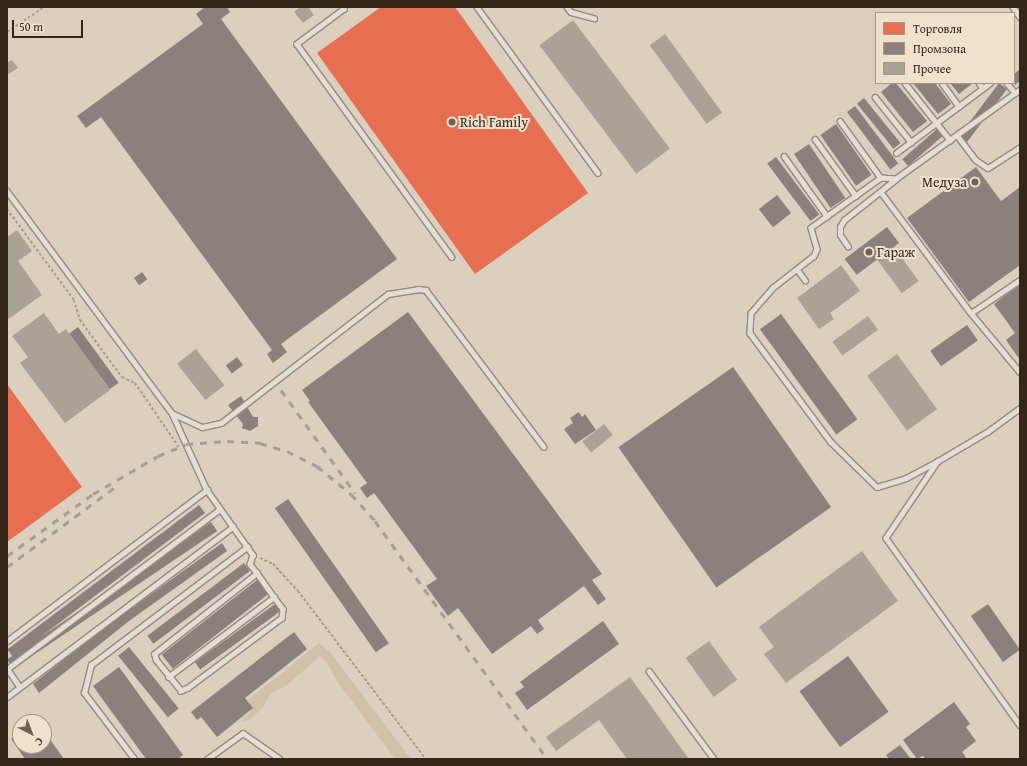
<!DOCTYPE html>
<html>
<head>
<meta charset="utf-8">
<style>
	body { margin:0 }
	#map { position:relative; width:1027px; height:766px; overflow:hidden; background:#dbcfbe; font-family:"Gentium Book Plus",serif }
	div>[style] { position:absolute }
	[style*='--x'] { left:calc(var(--x)*1px); top:calc(var(--y)*1px); width:calc(var(--w)*1px); rotate:calc(var(--a)*1deg) }
	.green>* { inset:0; background:#d1c1a9 }
	.shops>* { inset:0; background:#e76f51 }
	.industry>* { inset:0; background:#8a817c; transform-origin:0 0 }
	.building>* { inset:0; background:#aba296; transform-origin:0 0 }
	.path>* { height:1.5px; margin-top:-0.75px; transform-origin:0; background:repeating-linear-gradient(90deg,#a49e96 0 3px,transparent 0 5px) }
	.roads { filter:drop-shadow(1px 0 #928a7f) drop-shadow(-1px 0 #928a7f) drop-shadow(0 1px #928a7f) drop-shadow(0 -1px #928a7f) }
	.lane>* { height:4.5px; margin:-2.25px; padding:0 2.25px; transform-origin:2.25px; border-radius:2.25px; background:#e3ddd4 }
	.rail>* { height:3px; margin-top:-1.5px; transform-origin:0; background:repeating-linear-gradient(90deg,#a49e96 0 7px,transparent 0 14px) }
	.dots>* { width:11px; height:11px; translate:-50% -50%; box-sizing:border-box; border:2px solid #efe2cd; border-radius:50% }
	span { translate:-50% -50%; white-space:nowrap; text-align:center; line-height:1.15; -webkit-text-stroke:4px #efe2cd; paint-order:stroke }
	.poi-label { font-size:14px; color:#34271a }
	.left { translate:0 -50%; text-align:left }
	.right { translate:-100% -50%; text-align:right }
	.frame { position:absolute; inset:0; border:8px solid #34271a; pointer-events:none }
	.legend { position:absolute; left:875px; top:12px; width:140px; height:72px; box-sizing:border-box; background:#efe2cd; border:1px solid #a49785; margin:0; padding:5px 7px; list-style:none; font-size:12px; color:#34271a }
	.legend li { display:flex; align-items:center; gap:8px; height:20px }
	.legend b { width:20px; border:1px solid #a49785 }
	.north { position:absolute; left:12px; top:714px; width:40px; height:40px; box-sizing:border-box; background:#efe2cd; border:1px solid #a49785; border-radius:50%; rotate:138deg; font-size:11px; font-weight:700; line-height:16px; text-align:center; color:#34271a }
	.north::after { content:''; display:block; margin:auto; width:14px; height:18px; background:#6e6253; clip-path:polygon(50% 0,100% 100%,50% 72%,0 100%) }
	.scale { position:absolute; left:12px; top:20px; width:71px; height:18px; box-sizing:border-box; border:2px solid #34271a; border-top:0; padding-left:5px; font-size:12px; line-height:14px; white-space:nowrap; color:#34271a; -webkit-text-stroke:3px #efe2cd; paint-order:stroke }
</style>
</head>
<body>
<div id="map">
	<div class="green">
		<div style="clip-path:polygon(319px 643px,330px 652px,411px 759px,395px 759px,339px 684px,327px 663px,320px 656px,286px 686px,271px 693px,264px 706px,251px 719px,240px 722px,252px 711px,248px 700px)"></div>
	</div>
	<div class="shops">
		<div style="clip-path:polygon(381px 7px,455px 7px,588px 193px,475px 274px,317px 53px)"></div>
		<div style="clip-path:polygon(7px 384px,82px 487px,7px 542px)"></div>
	</div>
	<div class="industry">
		<div style="clip-path:polygon(205px 7px,227px 7px,230px 12px,221px 19px,397px 259px,281px 344px,287px 352px,273px 363px,267px 354px,272px 350px,101px 117px,86px 128px,77px 116px,203px 24px,196px 14px)"></div>
		<div style="clip-path:polygon(1020px 69px,1020px 81px,1015px 85px,1014px 74px)"></div>
		<div style="clip-path:polygon(892px 83px,896px 83px,927px 121px,913px 132px,881px 92px)"></div>
		<div style="clip-path:polygon(913px 83px,935px 83px,951px 104px,938px 114px)"></div>
		<div style="clip-path:polygon(950px 83px,973px 83px,959px 94px)"></div>
		<div style="left:999px;top:83px;width:10px;height:71px;rotate:37deg"></div>
		<div style="left:864px;top:98px;width:58px;height:9px;rotate:51deg"></div>
		<div style="left:855px;top:106px;width:72px;height:10px;rotate:53deg"></div>
		<div style="left:836px;top:124px;width:62px;height:19px;rotate:55deg"></div>
		<div style="left:937px;top:129px;width:9px;height:46px;rotate:49deg"></div>
		<div style="left:809px;top:144px;width:65px;height:18px;rotate:56deg"></div>
		<div style="left:776px;top:157px;width:72px;height:11px;rotate:53deg"></div>
		<div style="clip-path:polygon(976px 167px,1001px 201px,1020px 187px,1020px 265px,969px 302px,907px 218px)"></div>
		<div style="left:777px;top:195px;width:23px;height:23px;rotate:52deg"></div>
		<div style="left:887px;top:227px;width:20px;height:53px;rotate:53deg"></div>
		<div style="left:142px;top:272px;width:9px;height:10px;rotate:54deg"></div>
		<div style="clip-path:polygon(1018px 286px,1020px 289px,1020px 360px,1006px 340px,1015px 333px,994px 304px)"></div>
		<div style="clip-path:polygon(408px 312px,602px 574px,592px 580px,606px 599px,598px 605px,584px 586px,538px 620px,544px 629px,537px 634px,531px 626px,492px 654px,458px 608px,448px 616px,426px 586px,437px 579px,374px 493px,367px 498px,360px 488px,367px 483px,308px 402px,310px 401px,302px 390px)"></div>
		<div style="left:781px;top:314px;width:130px;height:26px;rotate:54deg"></div>
		<div style="left:967px;top:325px;width:19px;height:45px;rotate:55deg"></div>
		<div style="left:78px;top:327px;width:69px;height:11px;rotate:54deg"></div>
		<div style="left:237px;top:357px;width:10px;height:14px;rotate:53deg"></div>
		<div style="left:733px;top:367px;width:171px;height:140px;rotate:55deg"></div>
		<div style="clip-path:polygon(241px 396px,253px 417px,258px 417px,258px 426px,250px 431px,242px 428px,243px 424px,228px 405px)"></div>
		<div style="clip-path:polygon(579px 412px,582px 417px,585px 414px,596px 430px,575px 444px,564px 429px,573px 423px,570px 418px)"></div>
		<div style="left:288px;top:499px;width:176px;height:16px;rotate:55deg"></div>
		<div style="left:199px;top:505px;width:10px;height:240px;rotate:53deg"></div>
		<div style="left:211px;top:522px;width:11px;height:246px;rotate:56deg"></div>
		<div style="clip-path:polygon(222px 543px,227px 551px,129px 621px,39px 693px,33px 684px,100px 631px)"></div>
		<div style="left:244px;top:563px;width:10px;height:121px;rotate:53deg"></div>
		<div style="left:257px;top:580px;width:18px;height:121px;rotate:52deg"></div>
		<div style="left:275px;top:604px;width:9px;height:99px;rotate:54deg"></div>
		<div style="left:988px;top:604px;width:56px;height:21px;rotate:55deg"></div>
		<div style="clip-path:polygon(603px 621px,619px 644px,527px 710px,515px 693px,524px 687px,520px 682px)"></div>
		<div style="clip-path:polygon(294px 632px,307px 649px,245px 698px,253px 708px,217px 737px,201px 717px,197px 720px,191px 712px)"></div>
		<div style="left:129px;top:647px;width:79px;height:14px;rotate:51deg"></div>
		<div style="left:848px;top:656px;width:69px;height:60px;rotate:54deg"></div>
		<div style="clip-path:polygon(119px 667px,183px 755px,178px 759px,146px 759px,93px 686px)"></div>
		<div style="clip-path:polygon(954px 702px,970px 724px,966px 727px,976px 741px,962px 752px,966px 757px,963px 759px,925px 759px,923px 756px,917px 759px,903px 740px)"></div>
		<div style="clip-path:polygon(44px 731px,64px 759px,25px 759px,11px 739px,20px 733px,20px 746px,44px 746px)"></div>
		<div style="clip-path:polygon(900px 745px,911px 759px,889px 759px,886px 755px)"></div>
	</div>
	<div class="building">
		<div style="clip-path:polygon(300px 7px,308px 7px,314px 15px,303px 23px,294px 12px)"></div>
		<div style="left:573px;top:20px;width:161px;height:42px;rotate:53deg"></div>
		<div style="left:665px;top:34px;width:97px;height:19px;rotate:54deg"></div>
		<div style="clip-path:polygon(12px 60px,18px 68px,7px 75px,7px 63px)"></div>
		<div style="clip-path:polygon(17px 230px,32px 251px,18px 261px,42px 295px,7px 320px,7px 237px)"></div>
		<div style="left:894px;top:247px;width:42px;height:21px;rotate:54deg"></div>
		<div style="clip-path:polygon(841px 265px,860px 291px,830px 313px,834px 319px,819px 329px,797px 298px)"></div>
		<div style="clip-path:polygon(44px 313px,59px 334px,66px 329px,110px 390px,65px 423px,20px 363px,28px 357px,12px 336px)"></div>
		<div style="left:868px;top:316px;width:17px;height:44px;rotate:54deg"></div>
		<div style="left:196px;top:349px;width:46px;height:24px;rotate:52deg"></div>
		<div style="left:897px;top:354px;width:68px;height:37px;rotate:54deg"></div>
		<div style="left:604px;top:424px;width:14px;height:28px;rotate:51deg"></div>
		<div style="clip-path:polygon(862px 551px,898px 601px,786px 683px,764px 654px,774px 647px,759px 627px)"></div>
		<div style="left:709px;top:641px;width:48px;height:29px;rotate:54deg"></div>
		<div style="clip-path:polygon(630px 677px,689px 759px,627px 759px,599px 720px,556px 751px,546px 737px)"></div>
	</div>
	<div class="path">
		<div style="--x:7;--y:32;--w:45;--a:-34"></div>
		<div style="--x:7;--y:209;--w:113;--a:53.6"></div>
		<div style="--x:74;--y:300;--w:21;--a:73"></div>
		<div style="--x:80;--y:320;--w:71;--a:53.6"></div>
		<div style="--x:122;--y:377;--w:14;--a:25"></div>
		<div style="--x:135;--y:383;--w:78;--a:55.5"></div>
		<div style="--x:260;--y:558;--w:14;--a:25"></div>
		<div style="--x:273;--y:564;--w:37;--a:47"></div>
		<div style="--x:298;--y:591;--w:211;--a:52.7"></div>
	</div>
	<div class="roads">
		<div class="lane">
			<div style="--x:343;--y:7;--w:2;--a:63"></div>
			<div style="--x:344;--y:9;--w:59;--a:143.3"></div>
			<div style="--x:297;--y:44;--w:263;--a:54"></div>
			<div style="--x:477;--y:7;--w:205;--a:53.9"></div>
			<div style="--x:567;--y:7;--w:6;--a:51"></div>
			<div style="--x:571;--y:12;--w:24;--a:15"></div>
			<div style="--x:1013;--y:7;--w:12;--a:55"></div>
			<div style="--x:905;--y:83;--w:73;--a:51.7"></div>
			<div style="--x:942;--y:83;--w:29;--a:54"></div>
			<div style="--x:979;--y:83;--w:6;--a:51"></div>
			<div style="--x:1007;--y:83;--w:13;--a:51"></div>
			<div style="--x:1020;--y:90;--w:153;--a:144.3"></div>
			<div style="--x:896;--y:179;--w:15;--a:-176"></div>
			<div style="--x:881;--y:178;--w:86;--a:144.5"></div>
			<div style="--x:811;--y:228;--w:22;--a:74"></div>
			<div style="--x:817;--y:249;--w:8;--a:113"></div>
			<div style="--x:814;--y:256;--w:52;--a:142"></div>
			<div style="--x:773;--y:288;--w:33;--a:131"></div>
			<div style="--x:751;--y:313;--w:20;--a:93"></div>
			<div style="--x:750;--y:333;--w:136;--a:53.4"></div>
			<div style="--x:831;--y:442;--w:64;--a:44.4"></div>
			<div style="--x:877;--y:487;--w:30;--a:-17"></div>
			<div style="--x:906;--y:478;--w:36;--a:-28"></div>
			<div style="--x:938;--y:461;--w:57;--a:-30.6"></div>
			<div style="--x:987;--y:432;--w:41;--a:-36"></div>
			<div style="--x:875;--y:97;--w:58;--a:51.3"></div>
			<div style="--x:840;--y:121;--w:70;--a:54.3"></div>
			<div style="--x:957;--y:135;--w:31;--a:53"></div>
			<div style="--x:976;--y:160;--w:14;--a:34"></div>
			<div style="--x:988;--y:168;--w:38;--a:-33"></div>
			<div style="--x:815;--y:139;--w:70;--a:54.3"></div>
			<div style="--x:896;--y:153;--w:117;--a:-36.7"></div>
			<div style="--x:784;--y:156;--w:74;--a:54.4"></div>
			<div style="--x:7;--y:191;--w:277;--a:53.4"></div>
			<div style="--x:172;--y:413;--w:85;--a:65.6"></div>
			<div style="--x:207;--y:490;--w:80;--a:54.7"></div>
			<div style="--x:253;--y:555;--w:9;--a:108"></div>
			<div style="--x:250;--y:564;--w:11;--a:52"></div>
			<div style="--x:257;--y:573;--w:29;--a:55"></div>
			<div style="--x:274;--y:597;--w:15;--a:53"></div>
			<div style="--x:283;--y:609;--w:9;--a:96"></div>
			<div style="--x:282;--y:618;--w:117;--a:143.3"></div>
			<div style="--x:188;--y:688;--w:8;--a:157"></div>
			<div style="--x:181;--y:691;--w:40;--a:-129"></div>
			<div style="--x:156;--y:660;--w:6;--a:-108"></div>
			<div style="--x:154;--y:654;--w:131;--a:-38.2"></div>
			<div style="--x:881;--y:192;--w:151;--a:53.4"></div>
			<div style="--x:971;--y:313;--w:59;--a:-34"></div>
			<div style="--x:848;--y:247;--w:14;--a:-124"></div>
			<div style="--x:840;--y:235;--w:8;--a:-90"></div>
			<div style="--x:840;--y:227;--w:8;--a:-60"></div>
			<div style="--x:844;--y:220;--w:66;--a:-38.3"></div>
			<div style="--x:797;--y:269;--w:14;--a:54"></div>
			<div style="--x:971;--y:313;--w:77;--a:50.3"></div>
			<div style="--x:174;--y:414;--w:31;--a:25"></div>
			<div style="--x:202;--y:427;--w:19;--a:-12"></div>
			<div style="--x:221;--y:423;--w:211;--a:-37.7"></div>
			<div style="--x:388;--y:294;--w:30;--a:-9"></div>
			<div style="--x:418;--y:289;--w:8;--a:7"></div>
			<div style="--x:426;--y:290;--w:196;--a:53.1"></div>
			<div style="--x:938;--y:461;--w:93;--a:124"></div>
			<div style="--x:886;--y:538;--w:230;--a:54.4"></div>
			<div style="--x:7;--y:641;--w:251;--a:-37.1"></div>
			<div style="--x:7;--y:668;--w:23;--a:56"></div>
			<div style="--x:7;--y:669;--w:265;--a:-36.9"></div>
			<div style="--x:649;--y:671;--w:109;--a:53.5"></div>
			<div style="--x:168;--y:677;--w:133;--a:-37"></div>
			<div style="--x:7;--y:697;--w:283;--a:-37"></div>
			<div style="--x:134;--y:759;--w:83;--a:-127.1"></div>
			<div style="--x:84;--y:693;--w:29;--a:-76"></div>
			<div style="--x:91;--y:665;--w:196;--a:-37.1"></div>
			<div style="--x:207;--y:759;--w:44;--a:-35.8"></div>
			<div style="--x:243;--y:733;--w:45;--a:35.1"></div>
		</div>
	</div>
	<div class="rail">
		<div style="--x:281;--y:390;--w:127;--a:54.3"></div>
		<div style="--x:7;--y:556;--w:106;--a:-35.8"></div>
		<div style="--x:93;--y:494;--w:75;--a:-30.3"></div>
		<div style="--x:158;--y:456;--w:30;--a:-23"></div>
		<div style="--x:186;--y:444;--w:41;--a:-4.2"></div>
		<div style="--x:227;--y:441;--w:33;--a:3"></div>
		<div style="--x:260;--y:443;--w:28;--a:17"></div>
		<div style="--x:287;--y:451;--w:34;--a:27"></div>
		<div style="--x:317;--y:466;--w:44;--a:39.5"></div>
		<div style="--x:351;--y:494;--w:36;--a:48"></div>
		<div style="--x:375;--y:521;--w:294;--a:54.1"></div>
		<div style="--x:7;--y:567;--w:134;--a:-36.5"></div>
	</div>
	<div class="dots">
		<div style="left:452px;top:122px;background:#6e6253"></div>
		<div style="left:975px;top:182px;background:#6e6253"></div>
		<div style="left:869px;top:252px;background:#6e6253"></div>
	</div>
	<div class="poi-label">
		<span class="left" style="left:460px;top:122px">Rich Family</span>
		<span class="right" style="left:967px;top:182px">Медуза</span>
		<span class="left" style="left:877px;top:252px">Гараж</span>
	</div>
	<div class="frame"></div>
	<ul class="legend">
	<li><b style="height:11px;background:#e76f51"></b>Торговля</li>
	<li><b style="height:11px;background:#8a817c"></b>Промзона</li>
	<li><b style="height:11px;background:#aba296"></b>Прочее</li>
	</ul>
	<div class="north">С</div>
	<div class="scale">50 m</div>
</div>
</body>
</html>
